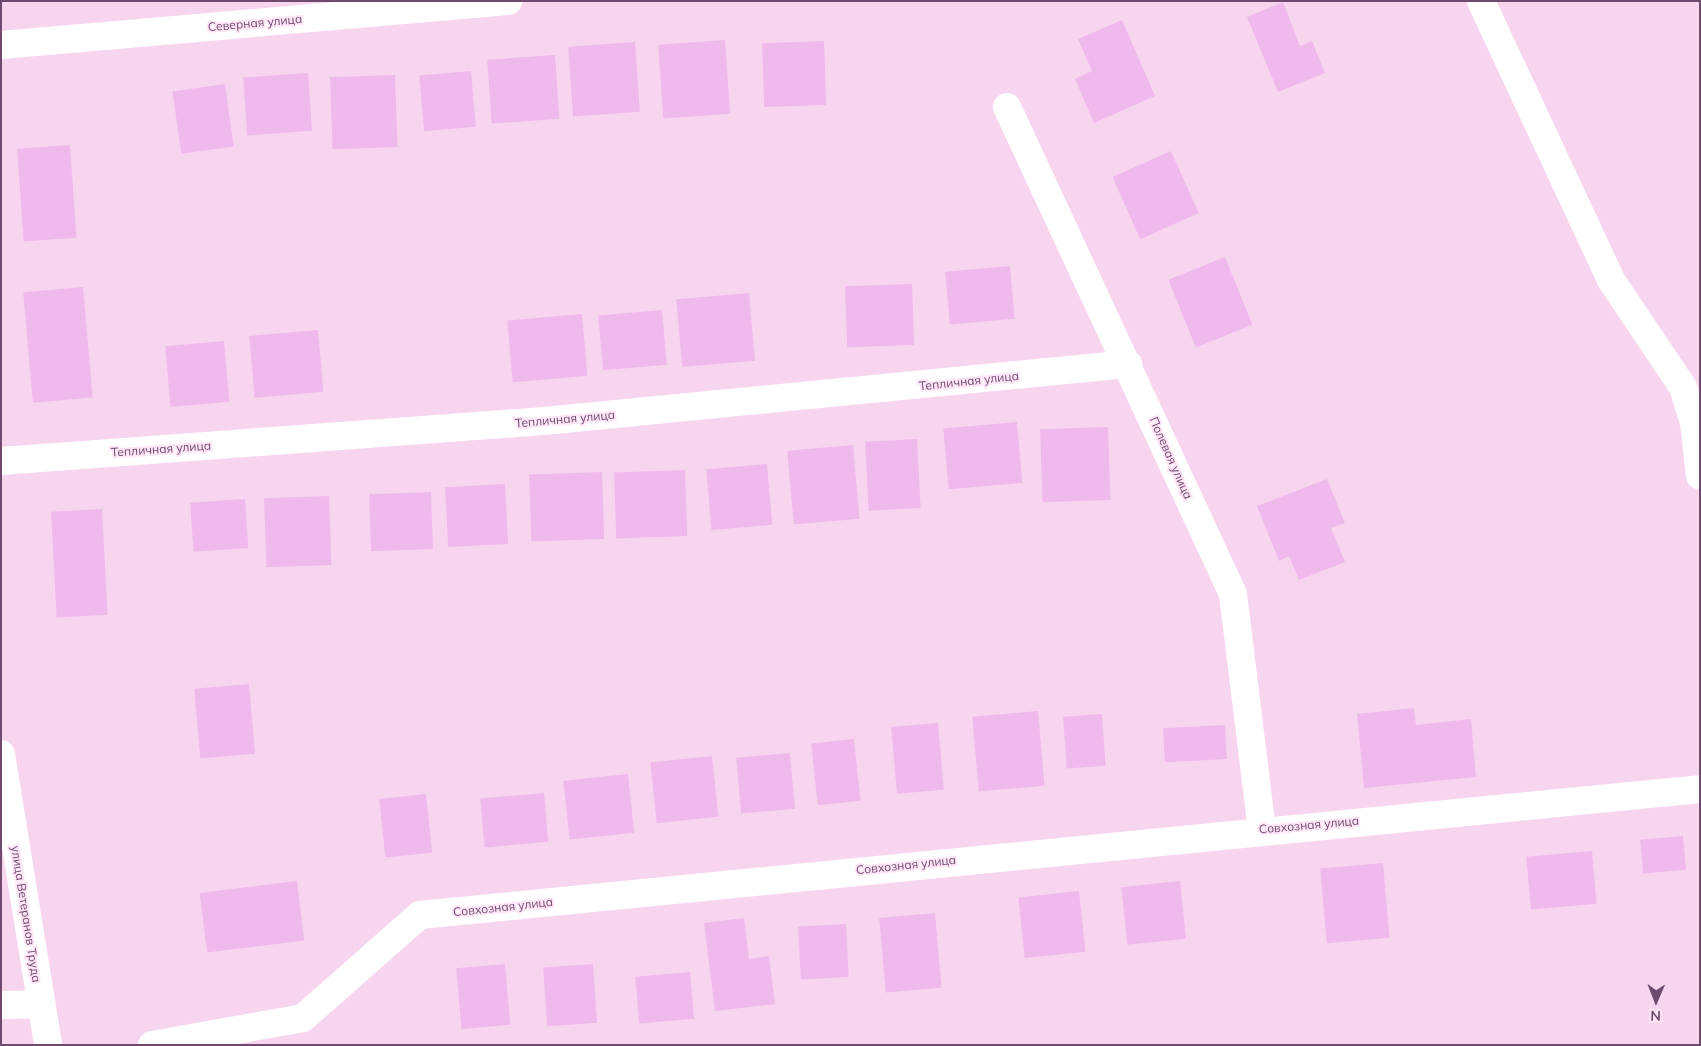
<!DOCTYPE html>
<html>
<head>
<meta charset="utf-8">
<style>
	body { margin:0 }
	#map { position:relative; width:1701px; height:1046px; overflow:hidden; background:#fbe1f3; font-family:Mulish,sans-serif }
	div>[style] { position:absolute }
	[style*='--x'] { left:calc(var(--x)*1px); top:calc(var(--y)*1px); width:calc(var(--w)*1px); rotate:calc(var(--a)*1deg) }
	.residential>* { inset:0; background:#f7d5ef; transform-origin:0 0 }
	.building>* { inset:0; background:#efb9eb; transform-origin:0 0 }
	.minor>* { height:28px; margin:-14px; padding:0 14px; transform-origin:14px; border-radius:14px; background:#fff }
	span { translate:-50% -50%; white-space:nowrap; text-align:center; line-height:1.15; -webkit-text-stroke:4px #fee6f7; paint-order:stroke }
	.street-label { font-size:12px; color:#70496f }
	.frame { position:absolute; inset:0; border:2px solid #70496f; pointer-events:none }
	.north { position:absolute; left:1631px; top:976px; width:50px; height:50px; -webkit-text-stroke:4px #fee6f7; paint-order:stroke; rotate:181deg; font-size:14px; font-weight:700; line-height:20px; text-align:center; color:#70496f }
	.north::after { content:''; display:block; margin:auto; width:18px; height:22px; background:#70496f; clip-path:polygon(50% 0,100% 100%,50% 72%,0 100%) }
</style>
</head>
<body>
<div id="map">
	<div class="residential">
		<div style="left:1px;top:1px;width:1699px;height:1044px"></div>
	</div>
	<div class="building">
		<div style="clip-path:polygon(1283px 2px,1300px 46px,1312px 41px,1325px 73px,1278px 92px,1247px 17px)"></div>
		<div style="clip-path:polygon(1122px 20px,1155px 96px,1094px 123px,1075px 79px,1092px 71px,1078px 39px)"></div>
		<div style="left:725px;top:40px;width:74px;height:67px;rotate:86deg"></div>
		<div style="left:824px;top:41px;width:64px;height:62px;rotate:88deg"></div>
		<div style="left:635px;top:42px;width:70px;height:67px;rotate:86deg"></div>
		<div style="left:555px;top:55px;width:64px;height:68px;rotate:86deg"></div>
		<div style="left:471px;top:71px;width:56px;height:52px;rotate:85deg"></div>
		<div style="left:308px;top:73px;width:58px;height:65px;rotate:86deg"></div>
		<div style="left:395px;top:75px;width:72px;height:65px;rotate:88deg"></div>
		<div style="left:225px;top:84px;width:63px;height:53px;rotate:82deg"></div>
		<div style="left:70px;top:145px;width:93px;height:53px;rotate:86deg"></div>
		<div style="left:1171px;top:151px;width:68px;height:64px;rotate:66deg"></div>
		<div style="left:1225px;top:257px;width:73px;height:61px;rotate:68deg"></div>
		<div style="left:1010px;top:266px;width:53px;height:65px;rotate:85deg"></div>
		<div style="left:912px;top:284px;width:61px;height:67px;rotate:88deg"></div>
		<div style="left:83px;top:287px;width:111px;height:60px;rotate:85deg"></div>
		<div style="left:749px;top:293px;width:68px;height:73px;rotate:85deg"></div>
		<div style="left:662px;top:310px;width:55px;height:64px;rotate:85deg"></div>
		<div style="left:582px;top:314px;width:62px;height:75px;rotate:85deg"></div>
		<div style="left:318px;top:330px;width:62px;height:69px;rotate:85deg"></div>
		<div style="left:224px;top:341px;width:61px;height:59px;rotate:85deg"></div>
		<div style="left:1017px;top:422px;width:61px;height:74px;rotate:85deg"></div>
		<div style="left:1108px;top:427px;width:73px;height:68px;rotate:88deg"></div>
		<div style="left:917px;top:439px;width:69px;height:52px;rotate:87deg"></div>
		<div style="left:853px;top:445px;width:74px;height:66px;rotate:85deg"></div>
		<div style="left:767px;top:464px;width:61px;height:61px;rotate:85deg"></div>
		<div style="left:685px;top:470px;width:66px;height:71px;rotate:88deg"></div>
		<div style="left:602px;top:472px;width:67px;height:73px;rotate:88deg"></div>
		<div style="clip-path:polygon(1327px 479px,1345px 523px,1331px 528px,1345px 562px,1299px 580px,1289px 556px,1279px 561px,1257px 506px)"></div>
		<div style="left:505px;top:484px;width:60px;height:60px;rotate:87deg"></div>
		<div style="left:431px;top:492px;width:57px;height:62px;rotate:88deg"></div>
		<div style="left:329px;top:496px;width:69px;height:65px;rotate:88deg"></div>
		<div style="left:245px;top:499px;width:49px;height:55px;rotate:86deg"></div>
		<div style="left:102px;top:509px;width:106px;height:51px;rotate:87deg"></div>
		<div style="left:249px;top:684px;width:70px;height:55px;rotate:85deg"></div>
		<div style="clip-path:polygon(1414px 708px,1416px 725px,1471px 719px,1476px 777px,1364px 788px,1357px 714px)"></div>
		<div style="left:1038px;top:711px;width:75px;height:66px;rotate:85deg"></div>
		<div style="left:1102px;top:714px;width:52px;height:39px;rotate:86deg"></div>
		<div style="left:938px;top:723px;width:67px;height:47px;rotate:85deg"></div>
		<div style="left:1225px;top:725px;width:34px;height:62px;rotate:87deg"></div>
		<div style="left:854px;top:739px;width:62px;height:43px;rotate:84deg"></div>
		<div style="left:790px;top:753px;width:56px;height:54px;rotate:85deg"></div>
		<div style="left:712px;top:756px;width:61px;height:62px;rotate:84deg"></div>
		<div style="left:628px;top:774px;width:59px;height:65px;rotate:84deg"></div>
		<div style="left:544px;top:793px;width:49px;height:64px;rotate:85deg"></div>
		<div style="left:426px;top:794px;width:59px;height:47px;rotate:84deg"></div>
		<div style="left:1683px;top:836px;width:34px;height:43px;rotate:85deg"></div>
		<div style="left:1592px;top:851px;width:53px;height:66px;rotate:85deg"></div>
		<div style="left:1383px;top:863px;width:75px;height:63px;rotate:85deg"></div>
		<div style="left:297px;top:881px;width:60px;height:98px;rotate:83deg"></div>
		<div style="left:1180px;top:881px;width:58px;height:59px;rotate:84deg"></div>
		<div style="left:1079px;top:891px;width:61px;height:61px;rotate:84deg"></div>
		<div style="left:935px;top:913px;width:75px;height:56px;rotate:85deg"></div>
		<div style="clip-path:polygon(744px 918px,749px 959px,769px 956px,775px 1004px,715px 1011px,704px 923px)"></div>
		<div style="left:846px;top:924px;width:53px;height:48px;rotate:87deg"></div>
		<div style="left:505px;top:964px;width:61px;height:49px;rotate:85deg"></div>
		<div style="left:593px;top:964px;width:59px;height:50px;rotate:86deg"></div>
		<div style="left:690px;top:972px;width:47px;height:55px;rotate:85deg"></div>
	</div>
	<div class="minor">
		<div style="--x:1481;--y:1;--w:308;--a:65"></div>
		<div style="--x:1611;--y:280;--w:129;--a:56.1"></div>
		<div style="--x:1683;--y:387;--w:37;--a:73"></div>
		<div style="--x:1694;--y:422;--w:54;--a:83.7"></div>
		<div style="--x:1;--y:45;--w:509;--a:-4.96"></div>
		<div style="--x:1007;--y:107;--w:537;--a:65.11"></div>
		<div style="--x:1233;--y:594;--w:237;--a:83"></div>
		<div style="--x:1;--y:461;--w:544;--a:-4.21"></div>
		<div style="--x:544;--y:421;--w:587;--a:-5.57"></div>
		<div style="--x:1;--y:754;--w:295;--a:80.8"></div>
		<div style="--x:1;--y:1005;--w:39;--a:-1"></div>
		<div style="--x:152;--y:1045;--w:153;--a:-10.1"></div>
		<div style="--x:303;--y:1018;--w:156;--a:-41.4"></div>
		<div style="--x:420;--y:915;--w:1286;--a:-5.62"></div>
	</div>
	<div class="street-label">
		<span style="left:255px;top:23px;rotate:-5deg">Северная улица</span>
		<span style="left:969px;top:381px;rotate:-6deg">Тепличная улица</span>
		<span style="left:565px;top:419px;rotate:-5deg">Тепличная улица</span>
		<span style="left:161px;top:449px;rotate:-4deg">Тепличная улица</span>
		<span style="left:1171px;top:458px;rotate:66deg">Полевая улица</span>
		<span style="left:1309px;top:825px;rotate:-5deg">Совхозная улица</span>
		<span style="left:906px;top:865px;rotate:-6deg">Совхозная улица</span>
		<span style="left:503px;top:907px;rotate:-6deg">Совхозная улица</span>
		<span style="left:26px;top:914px;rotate:81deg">улица Ветеранов Труда</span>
	</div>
	<div class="frame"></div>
	<div class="north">N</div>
</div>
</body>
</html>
